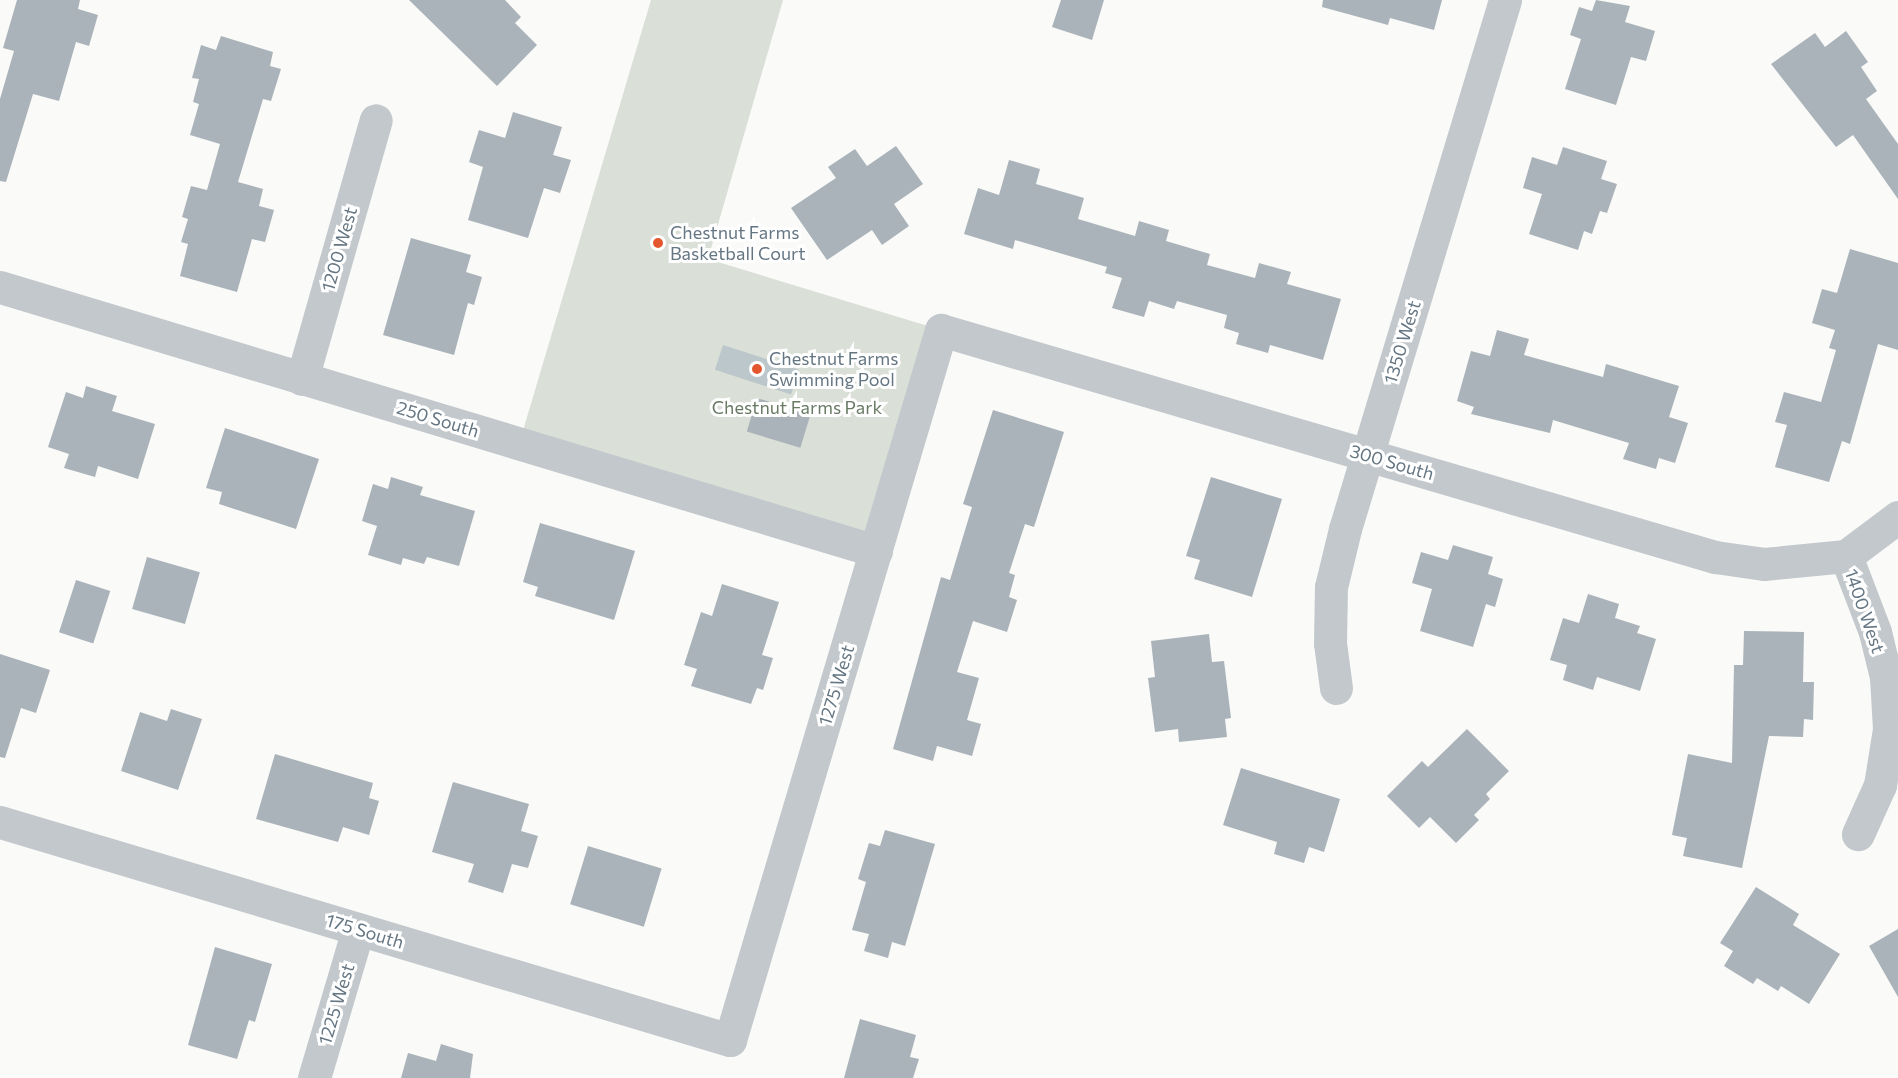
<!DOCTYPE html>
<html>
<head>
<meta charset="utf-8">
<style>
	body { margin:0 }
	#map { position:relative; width:1898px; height:1078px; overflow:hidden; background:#fafaf8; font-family:Commissioner,sans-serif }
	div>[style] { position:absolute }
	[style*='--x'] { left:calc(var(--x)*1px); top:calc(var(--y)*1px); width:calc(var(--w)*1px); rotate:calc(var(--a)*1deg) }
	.green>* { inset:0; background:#dadfd7 }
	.water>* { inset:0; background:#bbc7cb; transform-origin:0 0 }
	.building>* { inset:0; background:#aab3b9; transform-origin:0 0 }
	.minor>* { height:33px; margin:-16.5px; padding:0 16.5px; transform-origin:16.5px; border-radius:16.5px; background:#c3c8cc }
	.dots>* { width:16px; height:16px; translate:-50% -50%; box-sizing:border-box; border:3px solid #fff; border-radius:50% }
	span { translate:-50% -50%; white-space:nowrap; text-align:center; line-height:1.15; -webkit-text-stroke:6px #fff; paint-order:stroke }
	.poi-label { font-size:18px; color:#657683 }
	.left { translate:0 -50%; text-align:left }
	.street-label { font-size:18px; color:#657683 }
	.park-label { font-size:18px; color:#687a64 }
</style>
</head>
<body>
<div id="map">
	<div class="green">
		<div style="clip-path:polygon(651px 0,783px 0,708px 259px,941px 330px,876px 551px,519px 444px)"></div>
	</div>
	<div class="water">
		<div style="left:723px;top:345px;width:80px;height:26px;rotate:18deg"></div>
	</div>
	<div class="building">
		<div style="clip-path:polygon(17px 0,80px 0,78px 9px,98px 15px,89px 46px,76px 42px,59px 101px,33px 94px,6px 182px,0 181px,0 99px,14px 51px,3px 48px)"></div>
		<div style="clip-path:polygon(409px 0,505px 0,521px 17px,515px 23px,537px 45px,497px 86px)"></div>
		<div style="clip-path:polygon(1061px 0,1104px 0,1092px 40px,1052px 27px)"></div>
		<div style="clip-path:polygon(1323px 0,1442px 0,1434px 30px,1390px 18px,1388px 25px,1322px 7px)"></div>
		<div style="clip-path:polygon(1596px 0,1630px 6px,1625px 22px,1655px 31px,1646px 61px,1631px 57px,1616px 105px,1565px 89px,1581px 39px,1570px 35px,1579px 7px,1592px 11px)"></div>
		<div style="clip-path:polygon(1846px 31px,1868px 62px,1861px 67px,1877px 91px,1866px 99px,1898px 144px,1898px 199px,1853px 135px,1836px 147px,1771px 64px,1815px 33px,1825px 47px)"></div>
		<div style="clip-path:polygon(221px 36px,273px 52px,270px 66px,281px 69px,271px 101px,263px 99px,238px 182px,263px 189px,259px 206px,274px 210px,265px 242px,252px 239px,237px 292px,180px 276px,188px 244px,181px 242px,188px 219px,182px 217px,191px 186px,207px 190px,220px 144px,190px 135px,199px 104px,193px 102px,199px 79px,192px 78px,201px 45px,216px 50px)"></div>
		<div style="clip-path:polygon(513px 112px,562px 127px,553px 155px,571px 160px,560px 193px,544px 188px,528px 238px,468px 220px,483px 167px,469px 162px,479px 130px,505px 138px)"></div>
		<div style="clip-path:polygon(896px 146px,923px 184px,894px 204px,909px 226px,882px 245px,872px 230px,827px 260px,791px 208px,836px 178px,828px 167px,855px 149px,867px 166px)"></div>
		<div style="clip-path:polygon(1563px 147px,1607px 161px,1601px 179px,1617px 184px,1607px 213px,1600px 211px,1592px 234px,1584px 231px,1578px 250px,1529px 234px,1542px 194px,1523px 188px,1532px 157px,1557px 165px)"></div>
		<div style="clip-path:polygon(1009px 160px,1040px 169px,1036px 184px,1084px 198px,1078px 219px,1135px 236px,1139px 221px,1169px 230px,1166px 241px,1210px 254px,1207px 265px,1255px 278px,1259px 263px,1291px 272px,1287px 284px,1341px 299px,1323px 360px,1270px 345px,1268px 353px,1236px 344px,1239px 333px,1224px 328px,1227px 315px,1177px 301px,1174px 309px,1149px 301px,1144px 317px,1112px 308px,1122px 278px,1105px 273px,1107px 267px,1015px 240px,1013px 249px,964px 234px,978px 188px,999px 195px)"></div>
		<div style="clip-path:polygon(411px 238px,471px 255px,466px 272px,482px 277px,474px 305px,468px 303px,454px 355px,383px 335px)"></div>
		<div style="clip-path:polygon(1850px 249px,1898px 263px,1898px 350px,1878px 344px,1850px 444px,1842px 441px,1829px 482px,1775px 467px,1787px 425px,1775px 422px,1784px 392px,1821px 402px,1836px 350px,1829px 348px,1835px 330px,1812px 323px,1822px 289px,1837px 293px)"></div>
		<div style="clip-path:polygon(1497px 330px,1529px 339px,1524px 355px,1603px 377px,1606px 364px,1679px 386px,1669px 417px,1688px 423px,1675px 463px,1659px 458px,1656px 469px,1623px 459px,1629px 443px,1553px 420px,1550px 433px,1471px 414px,1474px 407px,1457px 401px,1471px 351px,1490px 356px)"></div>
		<div style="clip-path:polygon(86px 386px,117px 396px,112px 411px,155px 424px,138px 479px,98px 466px,95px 477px,64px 468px,69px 454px,48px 447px,66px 392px,83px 398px)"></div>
		<div style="left:757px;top:398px;width:56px;height:35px;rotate:17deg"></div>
		<div style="clip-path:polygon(993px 410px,1064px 432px,1034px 527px,1025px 524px,1009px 573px,1015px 575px,1009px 597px,1017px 600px,1007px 632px,973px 621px,957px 672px,979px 678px,967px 720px,981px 724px,972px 756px,937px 746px,933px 761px,893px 749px,941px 577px,950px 580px,972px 507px,963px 504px)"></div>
		<div style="clip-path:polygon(225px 428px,319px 459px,296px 529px,219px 504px,222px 492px,206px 488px)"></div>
		<div style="clip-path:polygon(391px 477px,423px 487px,420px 495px,475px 511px,459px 566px,427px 557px,424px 564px,403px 558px,401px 565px,368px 555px,377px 526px,362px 521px,373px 484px,388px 489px)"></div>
		<div style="clip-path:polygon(1211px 477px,1282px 499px,1252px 597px,1194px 579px,1200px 560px,1186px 556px)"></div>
		<div style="clip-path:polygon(540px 523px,635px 551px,614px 620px,535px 596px,538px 587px,523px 582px)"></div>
		<div style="clip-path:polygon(1453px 545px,1493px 557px,1488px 574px,1503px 579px,1495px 607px,1486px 604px,1473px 647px,1420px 631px,1432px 589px,1412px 583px,1421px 552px,1448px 560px)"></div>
		<div style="left:147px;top:557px;width:55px;height:54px;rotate:16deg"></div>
		<div style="left:76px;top:580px;width:36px;height:55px;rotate:18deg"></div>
		<div style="clip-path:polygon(722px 584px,779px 602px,762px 655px,773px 658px,763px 690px,757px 688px,751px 704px,691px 686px,697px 669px,684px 665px,701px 612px,712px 616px)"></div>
		<div style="clip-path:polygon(1588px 594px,1619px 604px,1615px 618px,1640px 626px,1637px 633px,1656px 639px,1640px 691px,1597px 677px,1593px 690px,1563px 680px,1567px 665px,1550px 660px,1563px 618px,1579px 623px)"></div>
		<div style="clip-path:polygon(1744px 631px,1804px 632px,1803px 682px,1814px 682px,1813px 720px,1804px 719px,1803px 737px,1769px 736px,1742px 868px,1683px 856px,1687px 838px,1672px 835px,1688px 754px,1732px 763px,1734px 665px,1743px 665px)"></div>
		<div style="clip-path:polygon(1209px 634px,1212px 662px,1224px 661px,1231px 718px,1225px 719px,1227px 737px,1179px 742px,1178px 729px,1155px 732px,1148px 678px,1155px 677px,1151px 641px)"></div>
		<div style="clip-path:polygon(0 654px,50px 670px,36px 713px,21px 708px,5px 758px,0 757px)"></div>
		<div style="clip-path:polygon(171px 709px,202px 719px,178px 790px,121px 771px,140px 712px,167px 721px)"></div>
		<div style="clip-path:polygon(1467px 729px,1509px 771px,1486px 794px,1490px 799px,1474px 815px,1479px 820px,1456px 843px,1430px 817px,1419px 828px,1387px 796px,1422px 761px,1428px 767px)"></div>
		<div style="clip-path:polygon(275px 754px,373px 783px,369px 798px,379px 801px,369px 835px,343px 827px,338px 842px,256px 819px)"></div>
		<div style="clip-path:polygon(1241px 768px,1340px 799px,1324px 852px,1309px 847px,1304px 863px,1274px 854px,1277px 842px,1223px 825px)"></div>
		<div style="clip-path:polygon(453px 782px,529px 804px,521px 831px,538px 836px,528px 868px,512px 864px,503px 893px,468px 882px,474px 864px,432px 852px)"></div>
		<div style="clip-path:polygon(885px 830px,935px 844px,905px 946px,892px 942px,888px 958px,864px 951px,869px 934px,852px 930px,866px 882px,858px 879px,869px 843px,880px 846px)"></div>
		<div style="left:588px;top:846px;width:77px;height:61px;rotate:17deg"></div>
		<div style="clip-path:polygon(1756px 887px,1799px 914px,1793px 925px,1840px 954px,1809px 1004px,1781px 986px,1778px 991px,1757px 978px,1753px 984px,1724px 966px,1733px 951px,1720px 943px)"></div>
		<div style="clip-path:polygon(1898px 929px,1898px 997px,1869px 946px)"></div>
		<div style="clip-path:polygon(215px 947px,272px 964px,255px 1022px,249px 1020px,237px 1059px,188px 1045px)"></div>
		<div style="clip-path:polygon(860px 1019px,916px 1035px,910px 1057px,919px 1059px,913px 1078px,844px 1078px)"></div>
		<div style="clip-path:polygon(441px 1044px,473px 1054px,470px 1078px,401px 1078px,408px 1053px,436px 1061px)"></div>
	</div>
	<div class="minor">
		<div style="--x:0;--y:287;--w:915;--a:16.77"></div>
		<div style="--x:302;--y:379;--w:269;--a:-74.1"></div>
		<div style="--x:1846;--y:556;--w:81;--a:69.1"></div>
		<div style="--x:1875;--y:632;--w:46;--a:76.3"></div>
		<div style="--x:1886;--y:677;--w:52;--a:86.7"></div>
		<div style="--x:1889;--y:729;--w:57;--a:99.1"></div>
		<div style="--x:1880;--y:785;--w:54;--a:114.2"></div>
		<div style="--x:1336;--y:688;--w:45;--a:-97.6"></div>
		<div style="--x:1330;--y:643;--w:56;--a:-89"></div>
		<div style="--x:1331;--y:587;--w:60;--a:-76.4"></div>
		<div style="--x:1345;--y:529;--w:553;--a:-73.17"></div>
		<div style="--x:0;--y:822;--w:762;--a:16.63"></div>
		<div style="--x:730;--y:1040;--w:741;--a:-73.45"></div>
		<div style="--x:941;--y:330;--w:807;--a:16.35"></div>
		<div style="--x:1715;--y:557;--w:49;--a:8.1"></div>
		<div style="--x:1764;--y:564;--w:82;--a:-5.6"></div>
		<div style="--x:1846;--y:556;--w:65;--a:-36.9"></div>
		<div style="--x:314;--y:1078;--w:155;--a:-73.5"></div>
	</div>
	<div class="dots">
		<div style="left:658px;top:243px;background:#e4572e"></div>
		<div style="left:757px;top:369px;background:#e4572e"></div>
	</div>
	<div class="poi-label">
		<span class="left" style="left:670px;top:243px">Chestnut Farms<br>Basketball Court</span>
		<span class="left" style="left:769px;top:369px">Chestnut Farms<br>Swimming Pool</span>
	</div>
	<div class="street-label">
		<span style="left:339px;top:249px;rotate:-74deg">1200 West</span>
		<span style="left:1402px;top:342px;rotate:-73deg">1350 West</span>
		<span style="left:438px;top:419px;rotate:17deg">250 South</span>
		<span style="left:1392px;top:462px;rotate:16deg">300 South</span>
		<span style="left:1865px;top:611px;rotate:71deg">1400 West</span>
		<span style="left:836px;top:685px;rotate:-73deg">1275 West</span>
		<span style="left:365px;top:931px;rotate:17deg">175 South</span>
		<span style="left:336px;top:1004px;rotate:-73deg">1225 West</span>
	</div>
	<div class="park-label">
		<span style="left:797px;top:407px">Chestnut Farms Park</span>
	</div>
</div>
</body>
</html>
